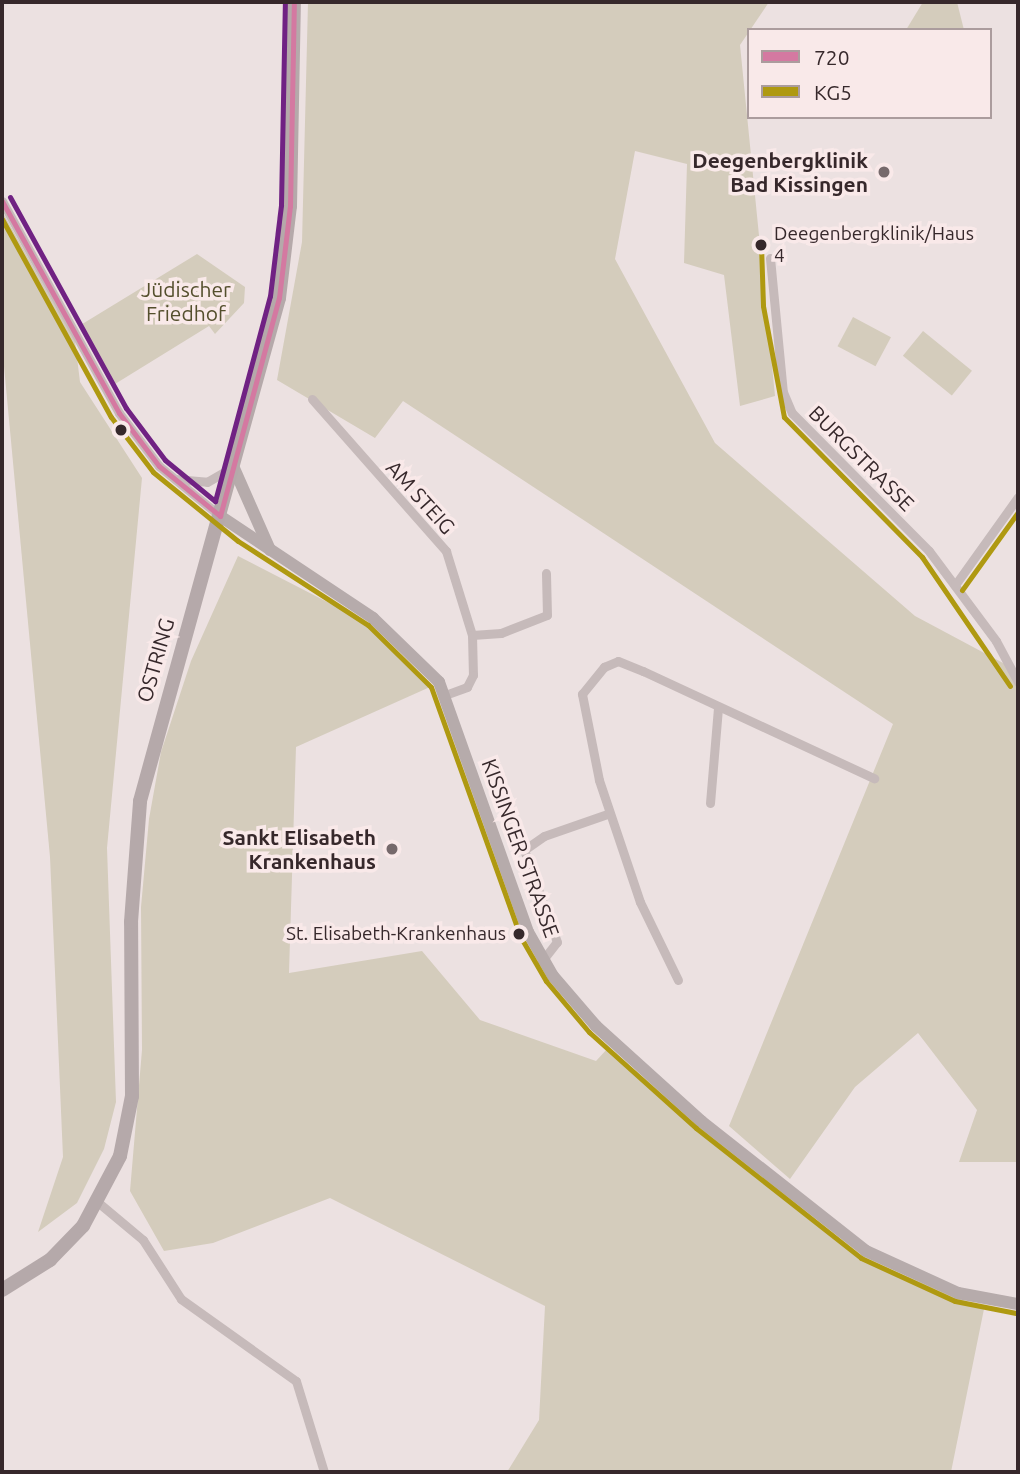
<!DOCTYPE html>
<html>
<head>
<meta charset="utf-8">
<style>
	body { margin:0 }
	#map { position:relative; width:1020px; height:1474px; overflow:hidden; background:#ece1e1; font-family:Ubuntu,sans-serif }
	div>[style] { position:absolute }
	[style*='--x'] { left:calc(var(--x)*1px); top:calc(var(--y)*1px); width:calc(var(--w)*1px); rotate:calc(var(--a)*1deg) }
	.green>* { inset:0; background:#d4ccbc; transform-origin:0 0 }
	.street>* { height:9px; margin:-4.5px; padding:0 4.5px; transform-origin:4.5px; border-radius:4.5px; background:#c6baba }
	.secondary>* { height:12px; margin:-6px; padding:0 6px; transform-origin:6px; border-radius:6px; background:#b6abab }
	.primary>* { height:14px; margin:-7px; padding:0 7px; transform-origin:7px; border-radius:7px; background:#b5a9aa }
	.bus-1>* { height:5px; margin:-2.5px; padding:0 2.5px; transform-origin:2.5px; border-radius:2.5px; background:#d479a1 }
	.bus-2>* { height:5px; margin:-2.5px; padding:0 2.5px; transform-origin:2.5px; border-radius:2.5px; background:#af9911 }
	.bus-3>* { height:5px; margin:-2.5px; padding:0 2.5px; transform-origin:2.5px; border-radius:2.5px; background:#702283 }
	.dots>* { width:19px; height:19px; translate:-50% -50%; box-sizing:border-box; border:4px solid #f9e9e9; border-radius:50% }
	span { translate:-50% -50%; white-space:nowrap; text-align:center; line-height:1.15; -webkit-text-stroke:7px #f9e9e9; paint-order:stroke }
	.bus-label { font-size:19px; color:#36282b }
	.left { translate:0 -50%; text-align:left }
	.right { translate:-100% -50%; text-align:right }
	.poi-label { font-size:21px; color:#36282b; font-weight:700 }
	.park-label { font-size:21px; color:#544f2d }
	.street-label { font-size:21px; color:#36282b }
	.frame { position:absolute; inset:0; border:4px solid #36282b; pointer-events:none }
	.legend { position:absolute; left:747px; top:28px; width:245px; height:91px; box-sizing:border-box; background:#f9e9e9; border:2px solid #ab9c9d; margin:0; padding:9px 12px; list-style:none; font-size:21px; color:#36282b }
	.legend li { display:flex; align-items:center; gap:14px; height:35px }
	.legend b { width:35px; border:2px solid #ab9c9d }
</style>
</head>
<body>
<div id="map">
	<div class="green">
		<div style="clip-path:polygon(308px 2px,769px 2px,740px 45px,775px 396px,740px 406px,724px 275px,684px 263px,687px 164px,635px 151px,615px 259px,715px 443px,915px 616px,1018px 671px,1018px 1162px,959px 1162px,977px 1110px,918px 1033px,855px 1087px,790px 1179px,729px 1126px,893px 724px,403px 401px,375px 438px,277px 380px,302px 242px)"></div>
		<div style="clip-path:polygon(923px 2px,957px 2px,964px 30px,906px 30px)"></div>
		<div style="clip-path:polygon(2px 211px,75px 341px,80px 382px,142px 478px,107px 848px,116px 1102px,104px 1149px,77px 1203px,38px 1232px,63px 1157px,50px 857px,2px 345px)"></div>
		<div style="clip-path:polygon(197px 254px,245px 287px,244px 303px,215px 334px,209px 326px,115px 384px,79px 326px)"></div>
		<div style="left:853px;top:317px;width:43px;height:33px;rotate:28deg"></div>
		<div style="left:923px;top:331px;width:63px;height:32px;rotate:39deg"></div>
		<div style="clip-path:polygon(238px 556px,370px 624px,430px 687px,296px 747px,289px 973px,422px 951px,480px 1020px,596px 1061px,608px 1048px,861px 1257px,984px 1309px,951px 1472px,507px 1472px,539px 1420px,545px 1306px,330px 1198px,213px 1243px,164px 1251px,130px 1191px,142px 1050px,141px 907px,149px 819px,161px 752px,191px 661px)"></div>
	</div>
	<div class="street">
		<div style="--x:2;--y:201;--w:242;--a:61.1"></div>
		<div style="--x:119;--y:413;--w:66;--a:53"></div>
		<div style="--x:159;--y:466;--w:79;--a:39.3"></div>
		<div style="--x:770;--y:258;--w:135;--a:84.5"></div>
		<div style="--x:783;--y:392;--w:23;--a:67"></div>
		<div style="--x:792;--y:413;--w:194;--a:45.2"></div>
		<div style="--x:929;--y:551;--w:112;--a:53.3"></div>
		<div style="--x:996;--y:641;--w:47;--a:61.8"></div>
		<div style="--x:312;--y:399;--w:203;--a:48.6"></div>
		<div style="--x:446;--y:551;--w:88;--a:72.8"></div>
		<div style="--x:472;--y:635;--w:40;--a:88.6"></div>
		<div style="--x:473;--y:675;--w:13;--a:117"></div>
		<div style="--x:467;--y:687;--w:23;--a:160"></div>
		<div style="--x:175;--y:479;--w:32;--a:5"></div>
		<div style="--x:207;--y:482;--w:30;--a:-30"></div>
		<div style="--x:955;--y:585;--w:108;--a:-54.4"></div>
		<div style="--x:472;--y:635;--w:29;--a:-4"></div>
		<div style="--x:501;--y:633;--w:49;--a:-21.4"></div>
		<div style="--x:547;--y:615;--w:42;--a:-91.4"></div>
		<div style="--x:710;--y:803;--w:95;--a:-85.2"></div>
		<div style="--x:542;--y:961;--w:24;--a:-52"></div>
		<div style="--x:557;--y:942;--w:98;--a:-109.7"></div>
		<div style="--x:524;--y:850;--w:24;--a:-35"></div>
		<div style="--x:544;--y:836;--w:67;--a:-19.2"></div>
		<div style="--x:678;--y:980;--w:87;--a:-116"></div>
		<div style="--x:640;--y:902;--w:129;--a:-108.6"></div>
		<div style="--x:599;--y:780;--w:88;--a:-101.2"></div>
		<div style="--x:582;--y:694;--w:35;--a:-51"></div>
		<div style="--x:604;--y:667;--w:15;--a:-23"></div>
		<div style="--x:618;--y:661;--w:27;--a:22"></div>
		<div style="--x:643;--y:671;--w:255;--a:24.9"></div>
		<div style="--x:100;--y:1204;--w:56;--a:39.9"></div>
		<div style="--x:143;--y:1240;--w:70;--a:57.2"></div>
		<div style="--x:181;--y:1299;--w:141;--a:35.5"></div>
		<div style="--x:296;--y:1381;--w:95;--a:72.9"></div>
	</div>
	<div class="secondary">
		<div style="--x:233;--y:466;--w:92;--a:66.2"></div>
		<div style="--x:220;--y:516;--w:184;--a:33.7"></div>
		<div style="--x:373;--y:618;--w:92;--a:44.1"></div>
		<div style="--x:439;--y:682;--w:265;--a:70.4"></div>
		<div style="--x:528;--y:932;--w:51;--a:60.4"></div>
		<div style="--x:553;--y:976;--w:66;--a:49.3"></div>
		<div style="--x:596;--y:1026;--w:142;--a:42.1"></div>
		<div style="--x:701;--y:1121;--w:210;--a:38.2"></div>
		<div style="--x:866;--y:1251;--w:101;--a:24.5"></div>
		<div style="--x:958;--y:1293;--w:61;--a:10.4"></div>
	</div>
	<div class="primary">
		<div style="--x:2;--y:1290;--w:57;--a:-32"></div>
		<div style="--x:50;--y:1260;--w:47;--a:-45.9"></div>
		<div style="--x:83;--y:1226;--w:79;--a:-62.1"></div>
		<div style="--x:120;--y:1156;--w:61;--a:-78.7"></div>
		<div style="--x:132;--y:1096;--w:174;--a:-90.3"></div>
		<div style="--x:131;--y:922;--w:121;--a:-85.7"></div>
		<div style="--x:140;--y:801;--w:522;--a:-74.55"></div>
		<div style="--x:279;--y:298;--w:93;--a:-83.2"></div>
		<div style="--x:290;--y:206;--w:204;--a:-88.9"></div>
	</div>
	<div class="bus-1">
		<div style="--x:2;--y:201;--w:242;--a:61.1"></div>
		<div style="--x:119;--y:413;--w:66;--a:53"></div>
		<div style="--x:159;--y:466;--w:79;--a:39.3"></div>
		<div style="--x:220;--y:516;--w:226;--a:-74.9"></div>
		<div style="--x:279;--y:298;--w:93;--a:-83.2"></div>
		<div style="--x:290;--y:206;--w:204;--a:-88.9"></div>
	</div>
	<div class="bus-2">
		<div style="--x:2;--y:219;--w:226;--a:61.2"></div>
		<div style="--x:111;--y:417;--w:69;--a:52.6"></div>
		<div style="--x:153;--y:472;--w:109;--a:39.1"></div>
		<div style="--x:238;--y:541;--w:155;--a:32.9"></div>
		<div style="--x:368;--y:625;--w:88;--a:44.5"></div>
		<div style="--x:431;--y:687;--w:264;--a:70.3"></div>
		<div style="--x:520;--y:936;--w:52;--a:60"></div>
		<div style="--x:546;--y:981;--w:67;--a:49.9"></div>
		<div style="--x:589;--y:1032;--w:144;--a:41.9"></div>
		<div style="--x:696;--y:1128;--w:210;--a:38.2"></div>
		<div style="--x:861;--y:1258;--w:103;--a:24.6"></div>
		<div style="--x:955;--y:1301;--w:62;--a:11.1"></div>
		<div style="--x:761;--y:245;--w:61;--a:88.1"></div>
		<div style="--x:763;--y:306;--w:113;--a:79.3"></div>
		<div style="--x:784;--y:417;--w:197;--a:45.4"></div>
		<div style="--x:922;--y:557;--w:156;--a:55.7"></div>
		<div style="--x:962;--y:590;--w:96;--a:-54.3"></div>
	</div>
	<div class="bus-3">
		<div style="--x:10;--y:197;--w:241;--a:61.2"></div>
		<div style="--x:126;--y:408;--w:65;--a:53.1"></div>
		<div style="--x:165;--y:460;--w:65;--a:39.4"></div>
		<div style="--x:215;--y:501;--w:212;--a:-75"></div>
		<div style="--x:270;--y:296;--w:92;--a:-83.1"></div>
		<div style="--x:281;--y:205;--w:203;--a:-88.9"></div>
	</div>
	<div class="dots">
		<div style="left:884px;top:172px;background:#76696b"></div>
		<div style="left:761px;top:245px;background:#36282b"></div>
		<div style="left:121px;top:430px;background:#36282b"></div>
		<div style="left:392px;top:849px;background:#76696b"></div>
		<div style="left:519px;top:934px;background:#36282b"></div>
	</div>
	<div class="bus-label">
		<span class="left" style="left:774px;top:245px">Deegenbergklinik/Haus<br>4</span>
		<span class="right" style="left:506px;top:934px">St. Elisabeth-Krankenhaus</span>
	</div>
	<div class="poi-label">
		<span class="right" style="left:868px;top:172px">Deegenbergklinik<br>Bad Kissingen</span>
		<span class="right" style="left:376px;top:849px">Sankt Elisabeth<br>Krankenhaus</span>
	</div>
	<div class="park-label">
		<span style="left:186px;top:301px">Jüdischer<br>Friedhof</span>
	</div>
	<div class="street-label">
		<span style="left:862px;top:458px;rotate:45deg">BURGSTRASSE</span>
		<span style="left:421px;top:497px;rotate:48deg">AM STEIG</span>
		<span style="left:155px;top:660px;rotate:-74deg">OSTRING</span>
		<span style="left:521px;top:848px;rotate:70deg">KISSINGER STRASSE</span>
	</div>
	<div class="frame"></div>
	<ul class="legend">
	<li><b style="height:9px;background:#d479a1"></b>720</li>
	<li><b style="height:9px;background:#af9911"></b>KG5</li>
	</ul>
</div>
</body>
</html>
